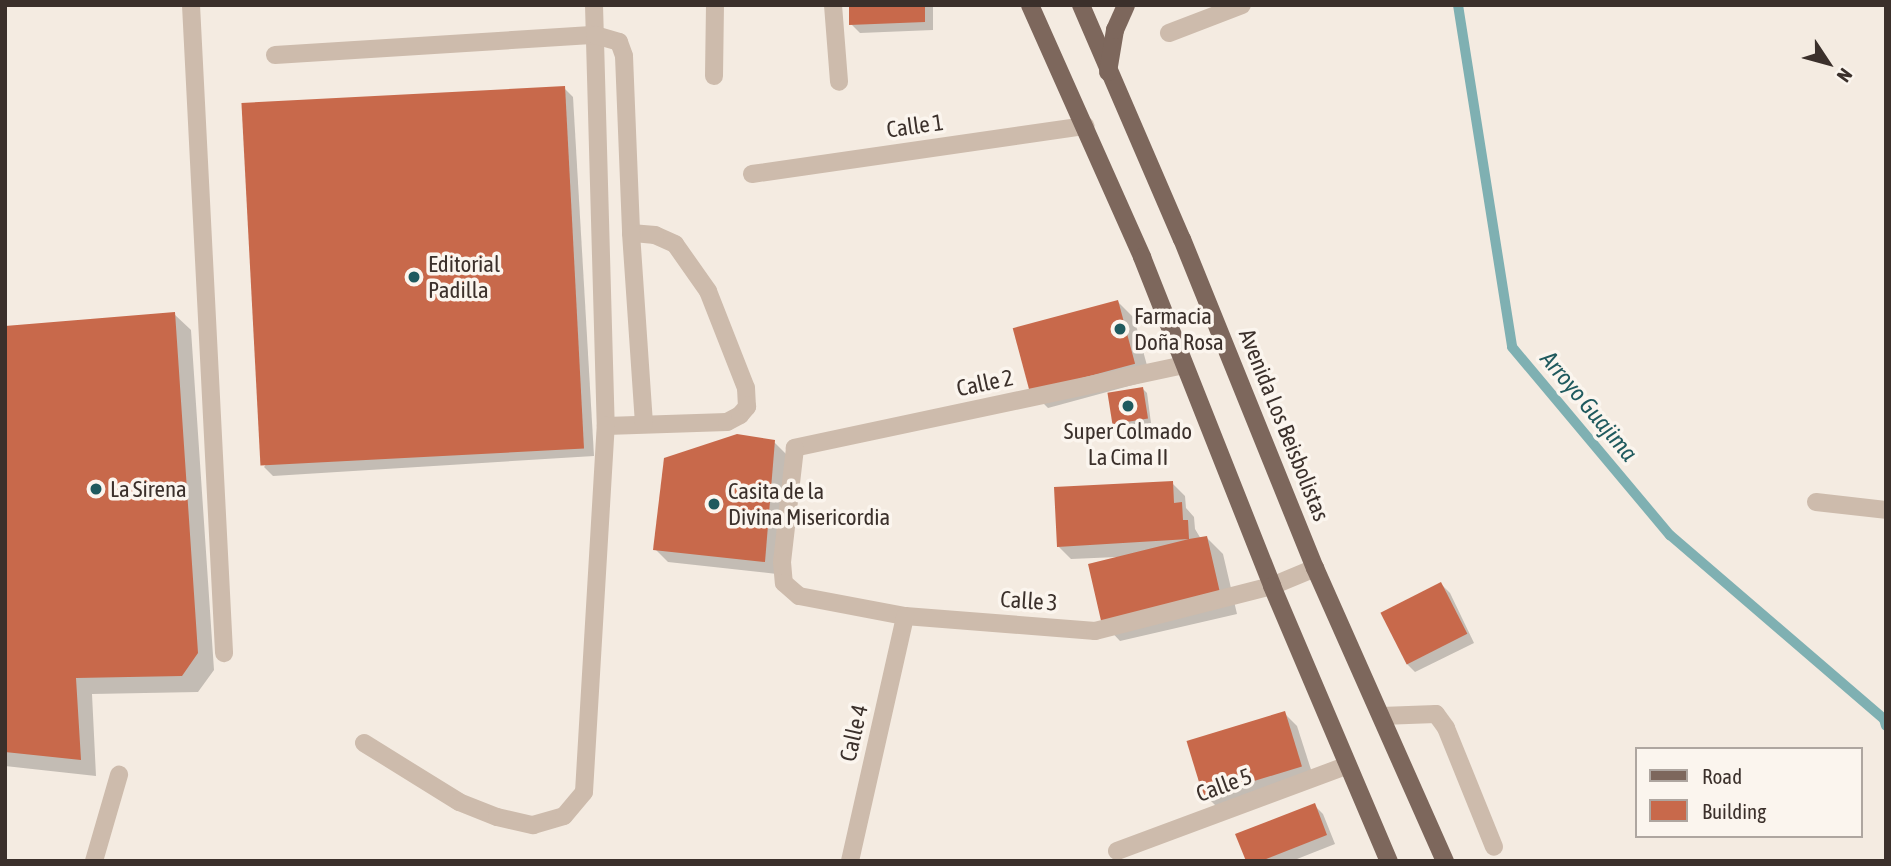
<!DOCTYPE html>
<html>
<head>
<meta charset="utf-8">
<style>
	body { margin:0 }
	#map { position:relative; width:1891px; height:866px; overflow:hidden; background:#f4ebe1; font-family:"Asap Condensed",sans-serif }
	div>[style] { position:absolute }
	[style*='--x'] { left:calc(var(--x)*1px); top:calc(var(--y)*1px); width:calc(var(--w)*1px); rotate:calc(var(--a)*1deg) }
	.shadow>* { inset:0; background:#0003 }
	.stream>* { height:10px; margin:-5px; padding:0 5px; transform-origin:5px; border-radius:5px; background:#7fb0b2 }
	.building>* { inset:0; background:#c8694b; transform-origin:0 0 }
	.minor>* { height:18px; margin:-9px; padding:0 9px; transform-origin:9px; border-radius:9px; background:#cdbbac }
	.major>* { height:18px; margin:-9px; padding:0 9px; transform-origin:9px; border-radius:9px; background:#7d675c }
	.dots>* { width:19px; height:19px; translate:-50% -50%; box-sizing:border-box; border:4px solid #fbf5ee; border-radius:50% }
	span { translate:-50% -50%; white-space:nowrap; text-align:center; line-height:1.15; -webkit-text-stroke:7px #fbf5ee; paint-order:stroke }
	.street-label { font-size:23px; color:#3b302b }
	.poi-label { font-size:23px; color:#3b302b }
	.left { translate:0 -50%; text-align:left }
	.water-label { font-size:24px; color:#1f5a5e; font-style:italic }
	.frame { position:absolute; inset:0; border:7px solid #3b302b; pointer-events:none }
	.legend { position:absolute; left:1635px; top:747px; width:228px; height:91px; box-sizing:border-box; background:#fbf5ee; border:2px solid #aea6a0; margin:0; padding:9px 12px; list-style:none; font-size:21px; color:#3b302b }
	.legend li { display:flex; align-items:center; gap:14px; height:35px }
	.legend b { width:35px; border:2px solid #aea6a0 }
	.north { position:absolute; left:1793px; top:28px; width:70px; height:70px; -webkit-text-stroke:5px #fbf5ee; paint-order:stroke; rotate:126deg; font-size:19px; font-weight:700; line-height:28px; text-align:center; color:#3b302b }
	.north::after { content:''; display:block; margin:auto; width:24px; height:32px; background:#3b302b; clip-path:polygon(50% 0,100% 100%,50% 72%,0 100%) }
</style>
</head>
<body>
<div id="map">
	<div class="shadow">
		<div style="clip-path:polygon(851px 5px,933px 5px,933px 30px,860px 33px,851px 24px)"></div>
		<div style="clip-path:polygon(564px 88px,573px 97px,594px 456px,273px 476px,264px 467px)"></div>
		<div style="clip-path:polygon(1118px 302px,1134px 318px,1151px 380px,1048px 408px,1032px 392px)"></div>
		<div style="clip-path:polygon(174px 314px,191px 330px,214px 670px,198px 692px,92px 694px,96px 776px,5px 766px,5px 327px)"></div>
		<div style="clip-path:polygon(1143px 389px,1147px 393px,1151px 423px,1118px 428px,1114px 424px)"></div>
		<div style="clip-path:polygon(774px 442px,787px 455px,777px 574px,668px 562px,655px 549px)"></div>
		<div style="clip-path:polygon(1172px 483px,1185px 496px,1186px 508px,1194px 517px,1195px 529px,1201px 539px,1206px 537px,1223px 554px,1237px 614px,1120px 641px,1104px 624px,1117px 557px,1071px 559px,1058px 546px)"></div>
		<div style="clip-path:polygon(1441px 584px,1450px 593px,1474px 643px,1415px 672px,1406px 663px)"></div>
		<div style="clip-path:polygon(1284px 713px,1297px 726px,1314px 779px,1219px 809px,1206px 796px)"></div>
		<div style="clip-path:polygon(1314px 805px,1323px 814px,1335px 844px,1292px 861px,1248px 861px)"></div>
	</div>
	<div class="stream">
		<div style="--x:1458;--y:5;--w:346;--a:81"></div>
		<div style="--x:1512;--y:347;--w:246;--a:50"></div>
		<div style="--x:1670;--y:535;--w:282;--a:40.7"></div>
		<div style="--x:1884;--y:719;--w:7;--a:74"></div>
	</div>
	<div class="building">
		<div style="clip-path:polygon(849px 5px,925px 5px,925px 22px,849px 25px)"></div>
		<div style="left:565px;top:86px;width:363px;height:324px;rotate:87deg"></div>
		<div style="left:1118px;top:300px;width:66px;height:109px;rotate:75deg"></div>
		<div style="clip-path:polygon(175px 312px,198px 653px,182px 676px,76px 678px,81px 760px,5px 752px,5px 326px)"></div>
		<div style="left:1143px;top:387px;width:32px;height:36px;rotate:81deg"></div>
		<div style="clip-path:polygon(737px 434px,775px 440px,765px 562px,653px 550px,664px 458px)"></div>
		<div style="clip-path:polygon(1173px 481px,1174px 503px,1182px 502px,1183px 520px,1188px 520px,1189px 539px,1207px 536px,1221px 597px,1102px 625px,1088px 564px,1189px 539px,1057px 547px,1054px 487px)"></div>
		<div style="left:1441px;top:582px;width:58px;height:68px;rotate:63deg"></div>
		<div style="left:1285px;top:711px;width:58px;height:103px;rotate:73deg"></div>
		<div style="clip-path:polygon(1315px 803px,1327px 835px,1261px 861px,1246px 861px,1235px 834px)"></div>
	</div>
	<div class="minor">
		<div style="--x:191;--y:5;--w:649;--a:87.08"></div>
		<div style="--x:594;--y:5;--w:421;--a:88.4"></div>
		<div style="--x:606;--y:426;--w:121;--a:-1.9"></div>
		<div style="--x:727;--y:422;--w:15;--a:-28"></div>
		<div style="--x:740;--y:415;--w:11;--a:-49"></div>
		<div style="--x:747;--y:407;--w:19;--a:-93"></div>
		<div style="--x:746;--y:388;--w:104;--a:-111.4"></div>
		<div style="--x:708;--y:291;--w:57;--a:-125.1"></div>
		<div style="--x:675;--y:244;--w:22;--a:-156"></div>
		<div style="--x:655;--y:235;--w:24;--a:-175"></div>
		<div style="--x:833;--y:5;--w:77;--a:85.5"></div>
		<div style="--x:1169;--y:33;--w:78;--a:-21"></div>
		<div style="--x:275;--y:55;--w:321;--a:-3.6"></div>
		<div style="--x:595;--y:35;--w:25;--a:16"></div>
		<div style="--x:619;--y:42;--w:15;--a:70"></div>
		<div style="--x:624;--y:56;--w:177;--a:87.7"></div>
		<div style="--x:631;--y:233;--w:191;--a:86.1"></div>
		<div style="--x:714;--y:76;--w:71;--a:-89.2"></div>
		<div style="--x:752;--y:174;--w:337;--a:-8.2"></div>
		<div style="--x:1184;--y:365;--w:398;--a:168"></div>
		<div style="--x:795;--y:448;--w:115;--a:96.5"></div>
		<div style="--x:782;--y:562;--w:21;--a:85"></div>
		<div style="--x:784;--y:583;--w:20;--a:41"></div>
		<div style="--x:799;--y:596;--w:108;--a:10.7"></div>
		<div style="--x:905;--y:616;--w:191;--a:4.5"></div>
		<div style="--x:1095;--y:631;--w:183;--a:-14.3"></div>
		<div style="--x:1272;--y:586;--w:47;--a:-22.7"></div>
		<div style="--x:1816;--y:502;--w:70;--a:6.5"></div>
		<div style="--x:1381;--y:716;--w:55;--a:-2.1"></div>
		<div style="--x:1436;--y:714;--w:17;--a:54"></div>
		<div style="--x:1446;--y:728;--w:128;--a:68"></div>
		<div style="--x:364;--y:743;--w:112;--a:31.8"></div>
		<div style="--x:459;--y:802;--w:41;--a:21.5"></div>
		<div style="--x:497;--y:817;--w:37;--a:13"></div>
		<div style="--x:533;--y:825;--w:32;--a:-16"></div>
		<div style="--x:564;--y:816;--w:31;--a:-50"></div>
		<div style="--x:584;--y:792;--w:367;--a:-86.6"></div>
		<div style="--x:1117;--y:851;--w:246;--a:-20.4"></div>
		<div style="--x:94;--y:861;--w:90;--a:-73.8"></div>
		<div style="--x:850;--y:861;--w:251;--a:-77.3"></div>
	</div>
	<div class="major">
		<div style="--x:1030;--y:5;--w:276;--a:66"></div>
		<div style="--x:1142;--y:257;--w:354;--a:68.4"></div>
		<div style="--x:1272;--y:586;--w:299;--a:67"></div>
		<div style="--x:1081;--y:5;--w:255;--a:66.7"></div>
		<div style="--x:1182;--y:239;--w:355;--a:68"></div>
		<div style="--x:1315;--y:568;--w:321;--a:66.1"></div>
		<div style="--x:1108;--y:72;--w:43;--a:-80.5"></div>
		<div style="--x:1115;--y:30;--w:27;--a:-66"></div>
	</div>
	<div class="dots">
		<div style="left:414px;top:277px;background:#1f5a5e"></div>
		<div style="left:1120px;top:329px;background:#1f5a5e"></div>
		<div style="left:1128px;top:406px;background:#1f5a5e"></div>
		<div style="left:96px;top:489px;background:#1f5a5e"></div>
		<div style="left:714px;top:504px;background:#1f5a5e"></div>
	</div>
	<div class="street-label">
		<span style="left:915px;top:126px;rotate:-8deg">Calle 1</span>
		<span style="left:985px;top:383px;rotate:-12deg">Calle 2</span>
		<span style="left:1284px;top:425px;rotate:68deg">Avenida Los Beisbolistas</span>
		<span style="left:1029px;top:601px;rotate:4deg">Calle 3</span>
		<span style="left:854px;top:733px;rotate:-77deg">Calle 4</span>
		<span style="left:1224px;top:785px;rotate:-20deg">Calle 5</span>
	</div>
	<div class="poi-label">
		<span class="left" style="left:428px;top:277px">Editorial<br>Padilla</span>
		<span class="left" style="left:1134px;top:329px">Farmacia<br>Doña Rosa</span>
		<span style="left:1128px;top:444px">Super Colmado<br>La Cima II</span>
		<span class="left" style="left:110px;top:489px">La Sirena</span>
		<span class="left" style="left:728px;top:504px">Casita de la<br>Divina Misericordia</span>
	</div>
	<div class="water-label">
		<span style="left:1589px;top:406px;rotate:50deg">Arroyo Guajima</span>
	</div>
	<div class="frame"></div>
	<ul class="legend">
	<li><b style="height:9px;background:#7d675c"></b>Road</li>
	<li><b style="height:19px;background:#c8694b"></b>Building</li>
	</ul>
	<div class="north">N</div>
</div>
</body>
</html>
